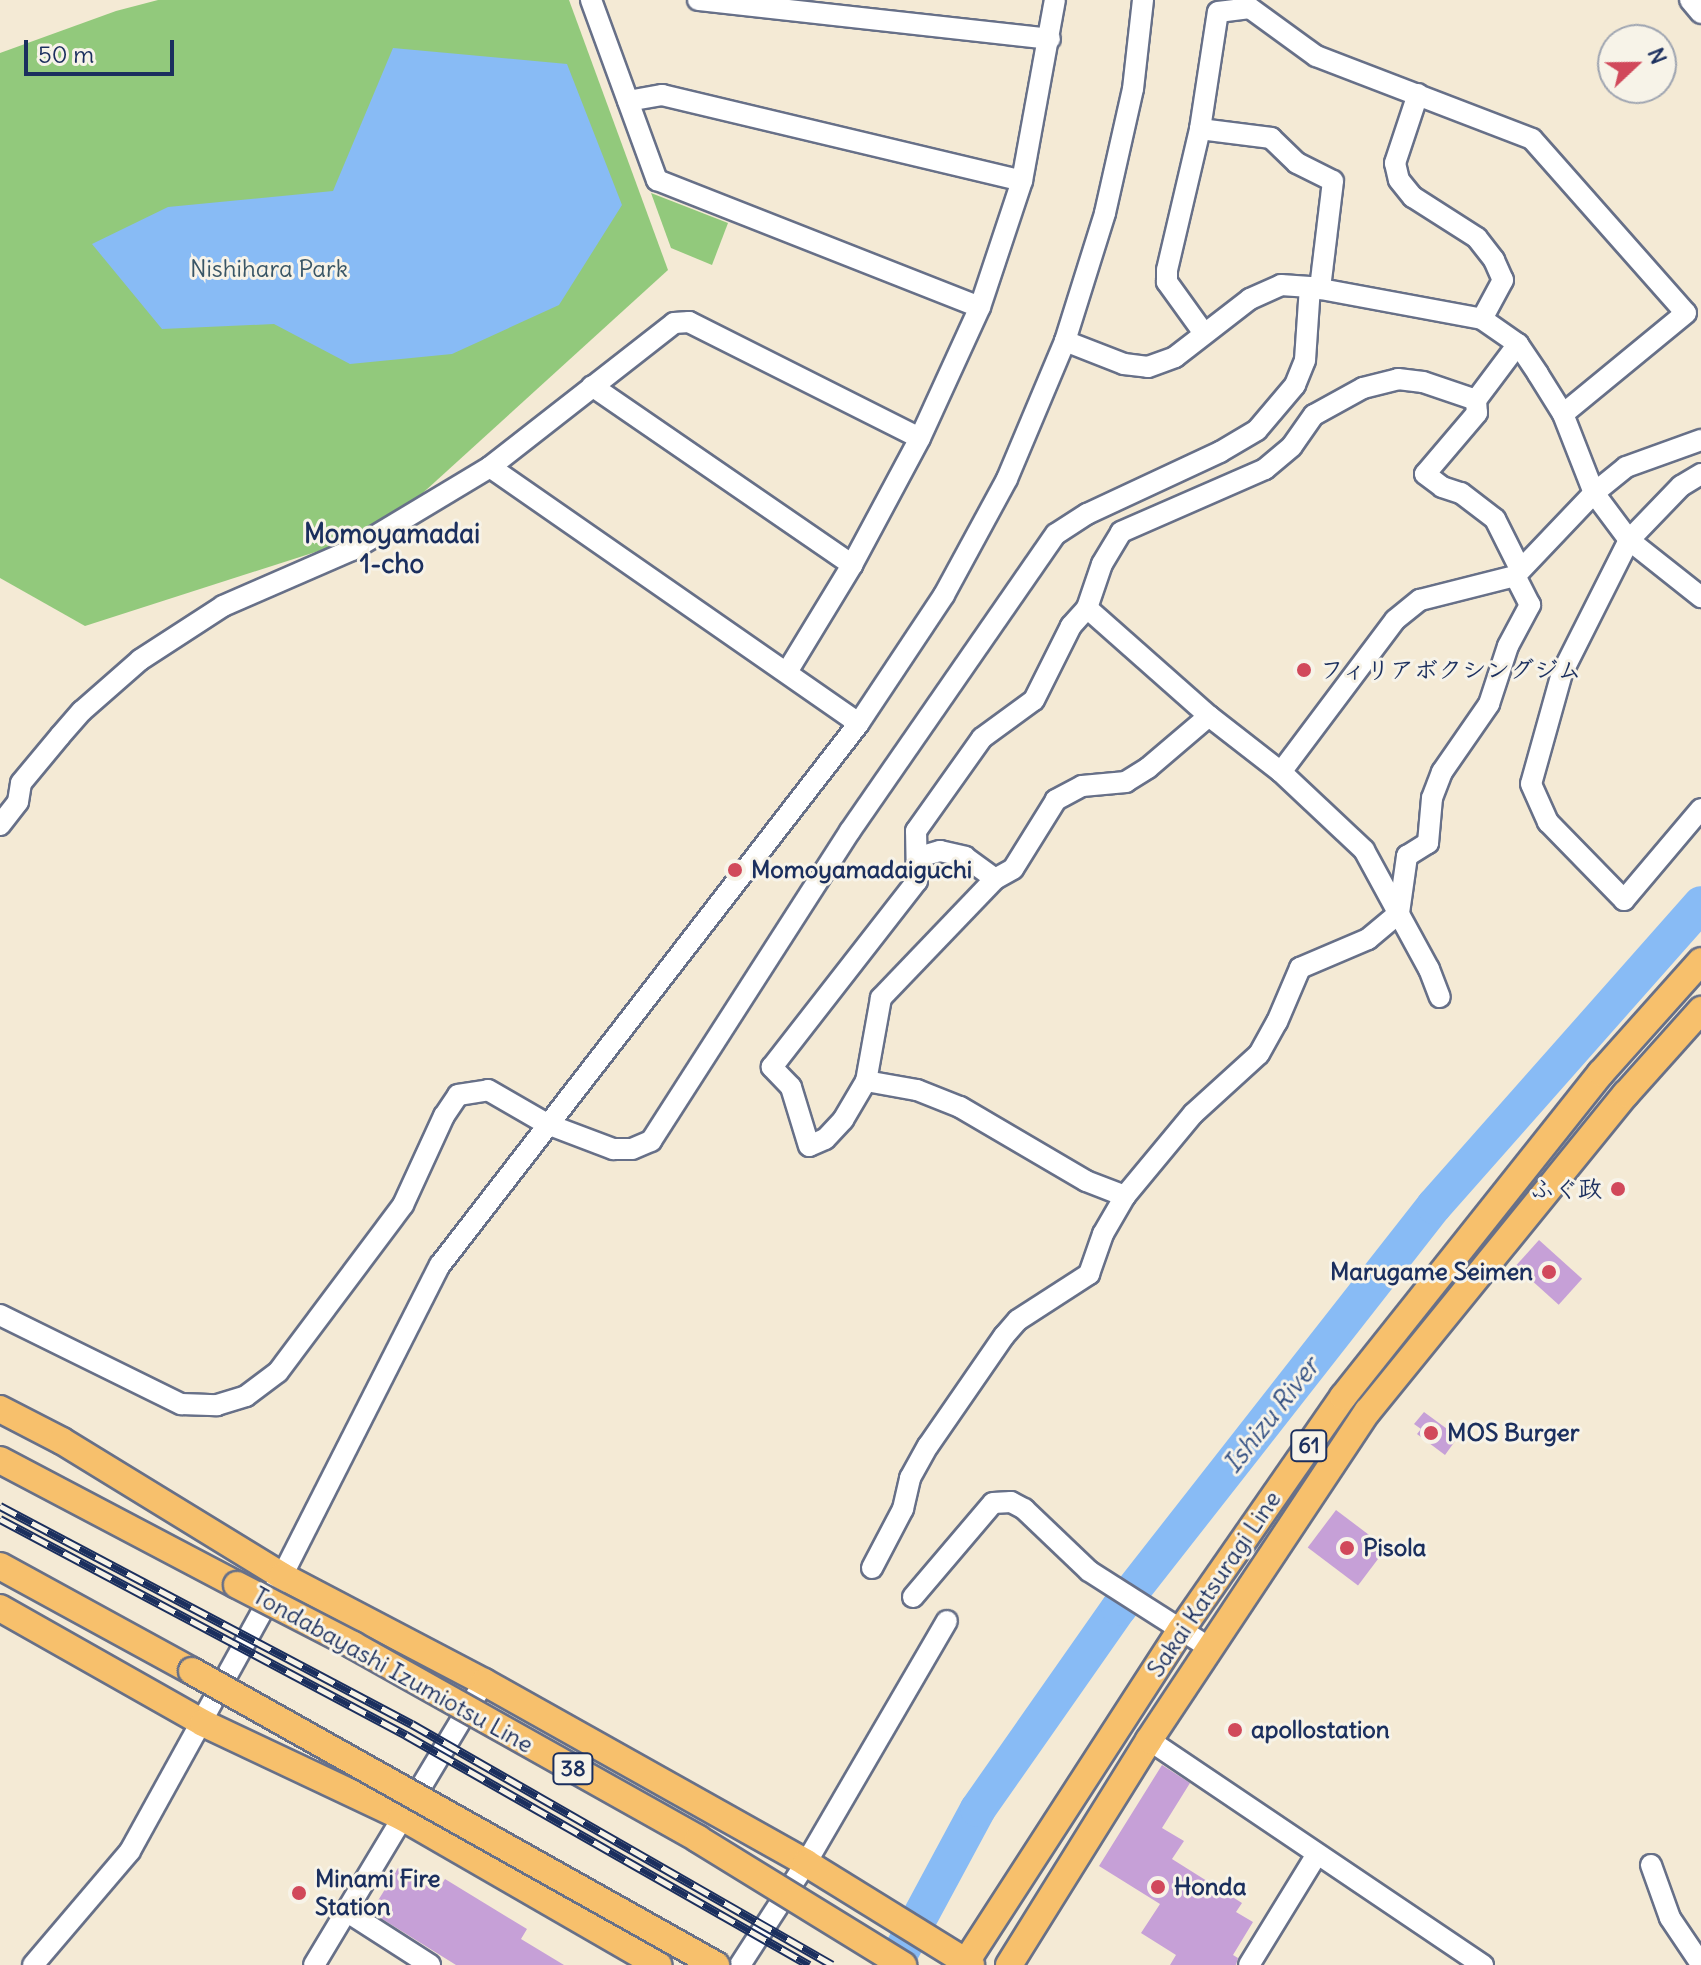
<!DOCTYPE html>
<html>
<head>
<meta charset="utf-8">
<style>
	body { margin:0 }
	#map { position:relative; width:1701px; height:1965px; overflow:hidden; background:#f4ead5; font-family:Delius,"Klee One",sans-serif }
	div>[style] { position:absolute }
	[style*='--x'] { left:calc(var(--x)*1px); top:calc(var(--y)*1px); width:calc(var(--w)*1px); rotate:calc(var(--a)*1deg) }
	.green>* { inset:0; background:#92c97c }
	.water>* { inset:0; background:#88bbf5 }
	.river>* { height:36px; margin:-18px; padding:0 18px; transform-origin:18px; border-radius:18px; background:#88bbf5 }
	.building>* { inset:0; background:#c6a0d7; transform-origin:0 0 }
	.roads { filter:drop-shadow(2px 0 #677088) drop-shadow(-2px 0 #677088) drop-shadow(0 2px #677088) drop-shadow(0 -2px #677088) }
	.minor>* { height:20px; margin:-10px; padding:0 10px; transform-origin:10px; border-radius:10px; background:#fff }
	.major>* { height:26px; margin:-13px; padding:0 13px; transform-origin:13px; border-radius:13px; background:#f7c06c }
	.rail>* { height:9px; margin-top:-4.5px; transform-origin:0; background:repeating-linear-gradient(90deg,#f7f3e8 0 18px,#1b2f5e 0 36px); box-sizing:border-box; border-block:2px solid #1b2f5e }
	.bridges { filter:drop-shadow(2px 0 #677088) drop-shadow(-2px 0 #677088) drop-shadow(0 2px #677088) drop-shadow(0 -2px #677088) }
	.major-bridge>* { height:26px; margin:-13px; padding:0 13px; transform-origin:13px; border-radius:13px; background:#f7c06c }
	.dots>* { width:22px; height:22px; translate:-50% -50%; box-sizing:border-box; border:4px solid #f7f3e8; border-radius:50% }
	span { translate:-50% -50%; white-space:nowrap; text-align:center; line-height:1.15; -webkit-text-stroke:6px #f7f3e8; paint-order:stroke }
	.shield-label span { padding:2px 6px; background:#f7f3e8; border:2px solid; border-radius:6px; -webkit-text-stroke-width:0 }
	.shield-label { font-size:22px; color:#1b2f5e; font-weight:700 }
	.park-label { font-size:24px; color:#395666 }
	.poi-label { font-size:24px; color:#1b2f5e; font-weight:700 }
	.left { translate:0 -50%; text-align:left }
	.right { translate:-100% -50%; text-align:right }
	.street-label { font-size:24px; color:#1b2f5e }
	.neighbourhood-label { font-size:26px; color:#1b2f5e; font-weight:700 }
	.water-label { font-size:26px; color:#365284; font-style:italic }
	.north { position:absolute; left:1597px; top:24px; width:80px; height:80px; box-sizing:border-box; background:#f7f3e8; border:2px solid #9fa5b1; border-radius:50%; rotate:68deg; font-size:22px; font-weight:700; line-height:32px; text-align:center; color:#1b2f5e }
	.north::after { content:''; display:block; margin:auto; width:28px; height:36px; background:#d1495b; clip-path:polygon(50% 0,100% 100%,50% 72%,0 100%) }
	.scale { position:absolute; left:24px; top:40px; width:150px; height:36px; box-sizing:border-box; border:4px solid #1b2f5e; border-top:0; padding-left:10px; font-size:24px; line-height:28px; white-space:nowrap; color:#1b2f5e; -webkit-text-stroke:6px #f7f3e8; paint-order:stroke }
</style>
</head>
<body>
<div id="map">
	<div class="green">
		<div style="clip-path:polygon(158px 0,569px 0,668px 270px,381px 531px,85px 626px,0 578px,0 53px,116px 11px)"></div>
		<div style="clip-path:polygon(651px 193px,728px 223px,712px 265px,671px 248px)"></div>
	</div>
	<div class="water">
		<div style="clip-path:polygon(393px 48px,567px 64px,622px 205px,559px 305px,452px 354px,350px 364px,274px 324px,162px 329px,92px 244px,168px 207px,333px 191px)"></div>
	</div>
	<div class="river">
		<div style="--x:894;--y:1965;--w:177;--a:-61.7"></div>
		<div style="--x:978;--y:1809;--w:246;--a:-55"></div>
		<div style="--x:1119;--y:1608;--w:511;--a:-51.92"></div>
		<div style="--x:1434;--y:1206;--w:403;--a:-48.5"></div>
	</div>
	<div class="building">
		<div style="left:1539px;top:1240px;width:58px;height:35px;rotate:42deg"></div>
		<div style="clip-path:polygon(1424px 1412px,1458px 1437px,1445px 1455px,1417px 1434px,1421px 1429px,1414px 1424px)"></div>
		<div style="left:1336px;top:1510px;width:63px;height:47px;rotate:37deg"></div>
		<div style="clip-path:polygon(1162px 1765px,1190px 1783px,1162px 1828px,1184px 1841px,1172px 1859px,1242px 1903px,1236px 1912px,1253px 1922px,1233px 1955px,1238px 1958px,1236px 1965px,1170px 1965px,1176px 1955px,1141px 1933px,1160px 1904px,1099px 1866px)"></div>
		<div style="clip-path:polygon(398px 1868px,437px 1892px,445px 1879px,527px 1929px,521px 1939px,564px 1965px,456px 1965px,371px 1912px)"></div>
	</div>
	<div class="roads">
		<div class="minor">
			<div style="--x:591;--y:0;--w:192;--a:69.9"></div>
			<div style="--x:657;--y:180;--w:347;--a:21.5"></div>
			<div style="--x:698;--y:0;--w:354;--a:6.3"></div>
			<div style="--x:1690;--y:0;--w:17;--a:50"></div>
			<div style="--x:1418;--y:94;--w:73;--a:108.4"></div>
			<div style="--x:1395;--y:163;--w:17;--a:77"></div>
			<div style="--x:1399;--y:180;--w:22;--a:51"></div>
			<div style="--x:1413;--y:197;--w:76;--a:32.6"></div>
			<div style="--x:1477;--y:238;--w:28;--a:52"></div>
			<div style="--x:1494;--y:260;--w:22;--a:66"></div>
			<div style="--x:1503;--y:280;--w:44;--a:118.3"></div>
			<div style="--x:628;--y:101;--w:35;--a:-10"></div>
			<div style="--x:662;--y:95;--w:370;--a:13.4"></div>
			<div style="--x:1200;--y:129;--w:72;--a:7.2"></div>
			<div style="--x:1271;--y:138;--w:36;--a:44"></div>
			<div style="--x:1297;--y:163;--w:40;--a:26.6"></div>
			<div style="--x:1333;--y:181;--w:109;--a:96.9"></div>
			<div style="--x:1203;--y:332;--w:62;--a:-125.8"></div>
			<div style="--x:1167;--y:282;--w:12;--a:-90"></div>
			<div style="--x:1167;--y:270;--w:145;--a:-76.8"></div>
			<div style="--x:1200;--y:129;--w:118;--a:-81.3"></div>
			<div style="--x:1218;--y:12;--w:32;--a:-7"></div>
			<div style="--x:1250;--y:8;--w:82;--a:36"></div>
			<div style="--x:1316;--y:56;--w:231;--a:21"></div>
			<div style="--x:1532;--y:139;--w:232;--a:48.5"></div>
			<div style="--x:1686;--y:313;--w:159;--a:140.6"></div>
			<div style="--x:1065;--y:341;--w:63;--a:21.3"></div>
			<div style="--x:1124;--y:364;--w:24;--a:7"></div>
			<div style="--x:1148;--y:367;--w:29;--a:-20"></div>
			<div style="--x:1175;--y:357;--w:95;--a:-37.7"></div>
			<div style="--x:1250;--y:299;--w:34;--a:-24"></div>
			<div style="--x:1281;--y:285;--w:29;--a:4"></div>
			<div style="--x:1310;--y:287;--w:175;--a:10.5"></div>
			<div style="--x:1482;--y:319;--w:44;--a:34.8"></div>
			<div style="--x:1518;--y:344;--w:36;--a:56"></div>
			<div style="--x:1538;--y:374;--w:47;--a:58"></div>
			<div style="--x:1563;--y:414;--w:85;--a:68.6"></div>
			<div style="--x:1594;--y:493;--w:59;--a:53.3"></div>
			<div style="--x:1629;--y:540;--w:92;--a:38.4"></div>
			<div style="--x:592;--y:386;--w:316;--a:34.5"></div>
			<div style="--x:1476;--y:400;--w:13;--a:86"></div>
			<div style="--x:1477;--y:413;--w:80;--a:130.4"></div>
			<div style="--x:1425;--y:474;--w:21;--a:37"></div>
			<div style="--x:1442;--y:487;--w:20;--a:18"></div>
			<div style="--x:1461;--y:493;--w:43;--a:37.4"></div>
			<div style="--x:1495;--y:519;--w:56;--a:63.4"></div>
			<div style="--x:490;--y:467;--w:449;--a:34.8"></div>
			<div style="--x:1701;--y:474;--w:23;--a:149"></div>
			<div style="--x:1681;--y:486;--w:75;--a:133.9"></div>
			<div style="--x:1629;--y:540;--w:149;--a:116.7"></div>
			<div style="--x:1562;--y:673;--w:115;--a:105.6"></div>
			<div style="--x:1531;--y:784;--w:42;--a:65.9"></div>
			<div style="--x:1548;--y:822;--w:109;--a:45.7"></div>
			<div style="--x:1624;--y:900;--w:119;--a:-49.8"></div>
			<div style="--x:1087;--y:608;--w:163;--a:41.5"></div>
			<div style="--x:1209;--y:716;--w:91;--a:37.9"></div>
			<div style="--x:1281;--y:772;--w:190;--a:-53.1"></div>
			<div style="--x:1395;--y:620;--w:32;--a:-39"></div>
			<div style="--x:1420;--y:600;--w:98;--a:-14.2"></div>
			<div style="--x:1515;--y:576;--w:115;--a:-46.4"></div>
			<div style="--x:1594;--y:493;--w:41;--a:-39.1"></div>
			<div style="--x:1626;--y:467;--w:80;--a:-19.8"></div>
			<div style="--x:787;--y:672;--w:125;--a:-58.7"></div>
			<div style="--x:852;--y:565;--w:144;--a:-61.8"></div>
			<div style="--x:920;--y:438;--w:144;--a:-65.4"></div>
			<div style="--x:980;--y:307;--w:133;--a:-71.6"></div>
			<div style="--x:1022;--y:181;--w:184;--a:-79.7"></div>
			<div style="--x:1209;--y:716;--w:80;--a:139.6"></div>
			<div style="--x:1148;--y:768;--w:26;--a:148"></div>
			<div style="--x:1126;--y:782;--w:44;--a:174.8"></div>
			<div style="--x:1082;--y:786;--w:30;--a:152"></div>
			<div style="--x:1056;--y:800;--w:81;--a:121.9"></div>
			<div style="--x:1013;--y:869;--w:21;--a:151"></div>
			<div style="--x:995;--y:879;--w:165;--a:133.8"></div>
			<div style="--x:881;--y:998;--w:84;--a:100.2"></div>
			<div style="--x:866;--y:1081;--w:45;--a:120.5"></div>
			<div style="--x:843;--y:1120;--w:26;--a:133"></div>
			<div style="--x:825;--y:1139;--w:17;--a:156"></div>
			<div style="--x:809;--y:1146;--w:62;--a:-107"></div>
			<div style="--x:791;--y:1087;--w:28;--a:-134"></div>
			<div style="--x:772;--y:1067;--w:236;--a:-52.1"></div>
			<div style="--x:917;--y:881;--w:50;--a:-91.1"></div>
			<div style="--x:916;--y:831;--w:114;--a:-54.6"></div>
			<div style="--x:982;--y:738;--w:64;--a:-36.2"></div>
			<div style="--x:1034;--y:700;--w:83;--a:-63.4"></div>
			<div style="--x:1071;--y:626;--w:24;--a:-48"></div>
			<div style="--x:1087;--y:608;--w:46;--a:-71.2"></div>
			<div style="--x:1102;--y:564;--w:37;--a:-59"></div>
			<div style="--x:1121;--y:532;--w:157;--a:-23.6"></div>
			<div style="--x:1265;--y:469;--w:35;--a:-40"></div>
			<div style="--x:1292;--y:446;--w:38;--a:-55"></div>
			<div style="--x:1314;--y:415;--w:56;--a:-28.9"></div>
			<div style="--x:1363;--y:388;--w:36;--a:-14"></div>
			<div style="--x:1398;--y:379;--w:25;--a:7"></div>
			<div style="--x:1423;--y:382;--w:56;--a:18.8"></div>
			<div style="--x:1476;--y:400;--w:70;--a:-53.1"></div>
			<div style="--x:1281;--y:772;--w:114;--a:43.2"></div>
			<div style="--x:1364;--y:850;--w:136;--a:61.4"></div>
			<div style="--x:1429;--y:969;--w:30;--a:69"></div>
			<div style="--x:0;--y:825;--w:29;--a:-52"></div>
			<div style="--x:18;--y:802;--w:19;--a:-81"></div>
			<div style="--x:21;--y:783;--w:61;--a:-50.3"></div>
			<div style="--x:60;--y:736;--w:33;--a:-49"></div>
			<div style="--x:82;--y:711;--w:77;--a:-41.3"></div>
			<div style="--x:140;--y:660;--w:99;--a:-33"></div>
			<div style="--x:223;--y:606;--w:141;--a:-23.5"></div>
			<div style="--x:352;--y:550;--w:161;--a:-31"></div>
			<div style="--x:490;--y:467;--w:234;--a:-38"></div>
			<div style="--x:674;--y:323;--w:15;--a:-4"></div>
			<div style="--x:689;--y:322;--w:258;--a:26.7"></div>
			<div style="--x:919;--y:857;--w:22;--a:-16"></div>
			<div style="--x:940;--y:851;--w:26;--a:13"></div>
			<div style="--x:965;--y:857;--w:37;--a:36"></div>
			<div style="--x:866;--y:1081;--w:52;--a:10"></div>
			<div style="--x:917;--y:1090;--w:46;--a:21.6"></div>
			<div style="--x:960;--y:1107;--w:146;--a:30.4"></div>
			<div style="--x:1086;--y:1181;--w:42;--a:21"></div>
			<div style="--x:0;--y:1315;--w:202;--a:26.2"></div>
			<div style="--x:181;--y:1404;--w:36;--a:2"></div>
			<div style="--x:217;--y:1405;--w:30;--a:-17"></div>
			<div style="--x:246;--y:1396;--w:40;--a:-37"></div>
			<div style="--x:278;--y:1372;--w:209;--a:-53.2"></div>
			<div style="--x:403;--y:1205;--w:98;--a:-65.3"></div>
			<div style="--x:444;--y:1116;--w:25;--a:-56"></div>
			<div style="--x:458;--y:1095;--w:30;--a:-9"></div>
			<div style="--x:488;--y:1090;--w:68;--a:30"></div>
			<div style="--x:547;--y:1124;--w:71;--a:20.7"></div>
			<div style="--x:613;--y:1149;--w:19;--a:0"></div>
			<div style="--x:632;--y:1149;--w:21;--a:-23"></div>
			<div style="--x:651;--y:1141;--w:368;--a:-57.3"></div>
			<div style="--x:850;--y:831;--w:361;--a:-55.3"></div>
			<div style="--x:1056;--y:534;--w:37;--a:-33"></div>
			<div style="--x:1087;--y:514;--w:147;--a:-25"></div>
			<div style="--x:1220;--y:452;--w:43;--a:-30.7"></div>
			<div style="--x:1257;--y:430;--w:59;--a:-49.8"></div>
			<div style="--x:1295;--y:385;--w:27;--a:-68"></div>
			<div style="--x:1305;--y:360;--w:73;--a:-86.1"></div>
			<div style="--x:872;--y:1568;--w:67;--a:-62.3"></div>
			<div style="--x:903;--y:1509;--w:32;--a:-77"></div>
			<div style="--x:910;--y:1478;--w:37;--a:-61"></div>
			<div style="--x:928;--y:1446;--w:134;--a:-55.4"></div>
			<div style="--x:1004;--y:1336;--w:21;--a:-49"></div>
			<div style="--x:1018;--y:1320;--w:85;--a:-32.9"></div>
			<div style="--x:1089;--y:1274;--w:42;--a:-70.7"></div>
			<div style="--x:1103;--y:1234;--w:44;--a:-59.9"></div>
			<div style="--x:1125;--y:1196;--w:107;--a:-50.3"></div>
			<div style="--x:1193;--y:1114;--w:89;--a:-42.3"></div>
			<div style="--x:1259;--y:1054;--w:37;--a:-61"></div>
			<div style="--x:1277;--y:1022;--w:59;--a:-66.9"></div>
			<div style="--x:1300;--y:968;--w:74;--a:-23.1"></div>
			<div style="--x:1368;--y:939;--w:40;--a:-40"></div>
			<div style="--x:1399;--y:913;--w:58;--a:-82"></div>
			<div style="--x:1407;--y:856;--w:25;--a:-32"></div>
			<div style="--x:1428;--y:843;--w:45;--a:-84.9"></div>
			<div style="--x:1432;--y:798;--w:28;--a:-69"></div>
			<div style="--x:1442;--y:772;--w:83;--a:-55.3"></div>
			<div style="--x:1489;--y:704;--w:61;--a:-71.9"></div>
			<div style="--x:1508;--y:646;--w:47;--a:-61.8"></div>
			<div style="--x:1530;--y:605;--w:33;--a:-117"></div>
			<div style="--x:913;--y:1597;--w:123;--a:-49.6"></div>
			<div style="--x:993;--y:1503;--w:18;--a:-3"></div>
			<div style="--x:1011;--y:1502;--w:15;--a:28"></div>
			<div style="--x:1024;--y:1509;--w:90;--a:43.6"></div>
			<div style="--x:1089;--y:1571;--w:143;--a:32.5"></div>
			<div style="--x:1149;--y:1740;--w:403;--a:34"></div>
			<div style="--x:1651;--y:1865;--w:56;--a:70.3"></div>
			<div style="--x:1670;--y:1918;--w:55;--a:56"></div>
			<div style="--x:346;--y:1911;--w:100;--a:32.7"></div>
			<div style="--x:33;--y:1965;--w:150;--a:-49.6"></div>
			<div style="--x:130;--y:1851;--w:314;--a:-61.1"></div>
			<div style="--x:282;--y:1576;--w:349;--a:-63.1"></div>
			<div style="--x:440;--y:1265;--w:685;--a:-52.29"></div>
			<div style="--x:859;--y:723;--w:154;--a:-56.4"></div>
			<div style="--x:944;--y:595;--w:132;--a:-61.5"></div>
			<div style="--x:1007;--y:479;--w:150;--a:-67.2"></div>
			<div style="--x:1065;--y:341;--w:134;--a:-72.6"></div>
			<div style="--x:1105;--y:213;--w:127;--a:-77.3"></div>
			<div style="--x:1133;--y:89;--w:90;--a:-83.6"></div>
			<div style="--x:314;--y:1965;--w:330;--a:-59"></div>
			<div style="--x:740;--y:1965;--w:121;--a:-57.1"></div>
			<div style="--x:806;--y:1863;--w:280;--a:-59.8"></div>
			<div style="--x:1249;--y:1965;--w:130;--a:-58.5"></div>
		</div>
		<div class="major">
			<div style="--x:0;--y:1409;--w:70;--a:27.3"></div>
			<div style="--x:62;--y:1441;--w:258;--a:31.5"></div>
			<div style="--x:282;--y:1576;--w:228;--a:27.7"></div>
			<div style="--x:484;--y:1682;--w:369;--a:29.3"></div>
			<div style="--x:806;--y:1863;--w:194;--a:31.7"></div>
			<div style="--x:0;--y:1460;--w:268;--a:27.8"></div>
			<div style="--x:0;--y:1566;--w:219;--a:28.7"></div>
			<div style="--x:0;--y:1608;--w:233;--a:29.5"></div>
			<div style="--x:203;--y:1723;--w:220;--a:25.3"></div>
			<div style="--x:402;--y:1817;--w:296;--a:30"></div>
			<div style="--x:964;--y:1965;--w:399;--a:-57.1"></div>
			<div style="--x:1181;--y:1630;--w:284;--a:-55.2"></div>
			<div style="--x:1343;--y:1397;--w:414;--a:-51.5"></div>
			<div style="--x:1601;--y:1073;--w:150;--a:-48.2"></div>
			<div style="--x:1009;--y:1965;--w:265;--a:-58.1"></div>
			<div style="--x:1149;--y:1740;--w:395;--a:-56.4"></div>
			<div style="--x:1368;--y:1411;--w:409;--a:-50.9"></div>
			<div style="--x:1626;--y:1094;--w:113;--a:-48.2"></div>
		</div>
	</div>
	<div class="rail">
		<div style="--x:0;--y:1506;--w:466;--a:27.9"></div>
		<div style="--x:412;--y:1724;--w:484;--a:29.8"></div>
		<div style="--x:0;--y:1519;--w:460;--a:28"></div>
		<div style="--x:406;--y:1735;--w:464;--a:29.7"></div>
	</div>
	<div class="bridges">
		<div class="major-bridge">
			<div style="--x:237;--y:1585;--w:131;--a:27.3"></div>
			<div style="--x:353;--y:1645;--w:396;--a:29.3"></div>
			<div style="--x:698;--y:1839;--w:241;--a:31.6"></div>
			<div style="--x:192;--y:1671;--w:601;--a:29.3"></div>
		</div>
	</div>
	<div class="dots">
		<div style="left:1304px;top:670px;background:#d1495b"></div>
		<div style="left:735px;top:870px;background:#d1495b"></div>
		<div style="left:1618px;top:1189px;background:#d1495b"></div>
		<div style="left:1549px;top:1272px;background:#d1495b"></div>
		<div style="left:1431px;top:1433px;background:#d1495b"></div>
		<div style="left:1347px;top:1548px;background:#d1495b"></div>
		<div style="left:1235px;top:1730px;background:#d1495b"></div>
		<div style="left:1158px;top:1887px;background:#d1495b"></div>
		<div style="left:299px;top:1893px;background:#d1495b"></div>
	</div>
	<div class="shield-label">
		<span style="left:1309px;top:1446px">61</span>
		<span style="left:573px;top:1769px">38</span>
	</div>
	<div class="park-label">
		<span style="left:269px;top:269px">Nishihara Park</span>
	</div>
	<div class="poi-label">
		<span class="left" style="left:1320px;top:670px">フィリアボクシングジム</span>
		<span class="left" style="left:751px;top:870px">Momoyamadaiguchi</span>
		<span class="right" style="left:1602px;top:1189px">ふぐ政</span>
		<span class="right" style="left:1533px;top:1272px">Marugame Seimen</span>
		<span class="left" style="left:1447px;top:1433px">MOS Burger</span>
		<span class="left" style="left:1363px;top:1548px">Pisola</span>
		<span class="left" style="left:1251px;top:1730px">apollostation</span>
		<span class="left" style="left:315px;top:1893px">Minami Fire<br>Station</span>
		<span class="left" style="left:1174px;top:1887px">Honda</span>
	</div>
	<div class="street-label">
		<span style="left:1214px;top:1584px;rotate:-56deg">Sakai Katsuragi Line</span>
		<span style="left:393px;top:1670px;rotate:29deg">Tondabayashi Izumiotsu Line</span>
	</div>
	<div class="neighbourhood-label">
		<span style="left:392px;top:549px">Momoyamadai<br>1-cho</span>
	</div>
	<div class="water-label">
		<span style="left:1271px;top:1415px;rotate:-52deg">Ishizu River</span>
	</div>
	<div class="north">N</div>
	<div class="scale">50 m</div>
</div>
</body>
</html>
